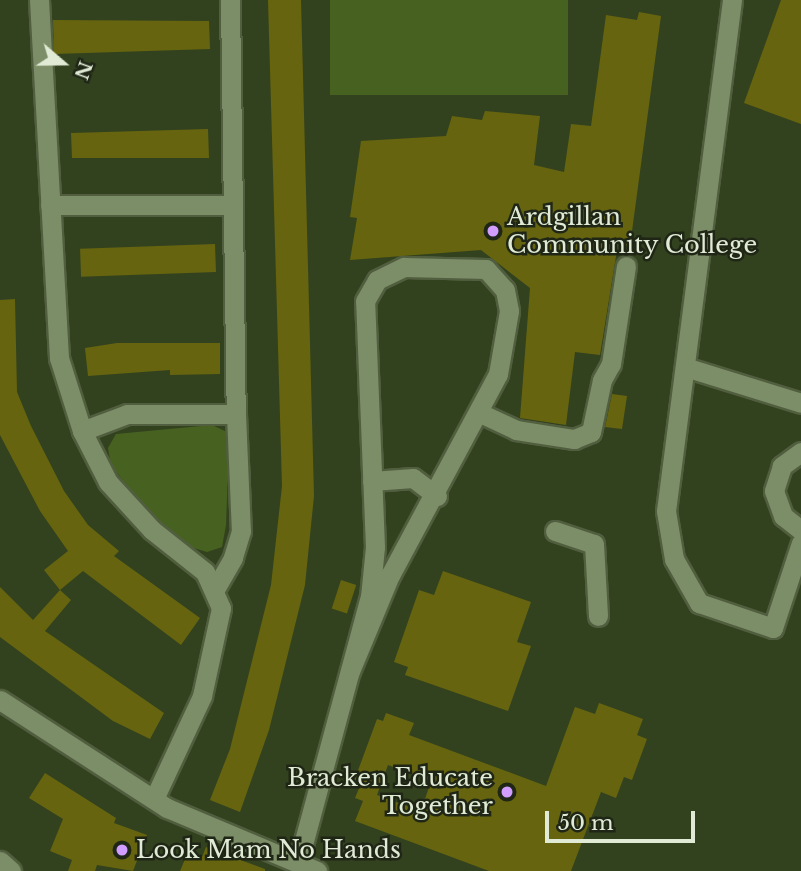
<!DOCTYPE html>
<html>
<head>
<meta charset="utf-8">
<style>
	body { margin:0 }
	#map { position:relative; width:801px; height:871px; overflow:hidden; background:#33421e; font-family:"Libre Baskerville",serif }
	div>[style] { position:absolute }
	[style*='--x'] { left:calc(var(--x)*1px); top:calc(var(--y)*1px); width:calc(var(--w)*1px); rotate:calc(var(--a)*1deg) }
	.green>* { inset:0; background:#476121; transform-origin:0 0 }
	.building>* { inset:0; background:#66640f; transform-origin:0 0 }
	.roads { filter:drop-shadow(2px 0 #515e3f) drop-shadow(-2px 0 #515e3f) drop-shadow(0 2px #515e3f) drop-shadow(0 -2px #515e3f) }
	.minor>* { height:19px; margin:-9.5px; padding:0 9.5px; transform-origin:9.5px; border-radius:9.5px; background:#7c8e67 }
	.dots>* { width:19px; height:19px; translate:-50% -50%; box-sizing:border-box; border:4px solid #1f2616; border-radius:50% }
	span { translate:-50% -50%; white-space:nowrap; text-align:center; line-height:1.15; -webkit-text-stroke:5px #1f2616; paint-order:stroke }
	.poi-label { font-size:24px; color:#e0ead5 }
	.left { translate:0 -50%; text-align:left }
	.right { translate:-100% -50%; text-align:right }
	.north { position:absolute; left:28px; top:28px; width:70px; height:70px; -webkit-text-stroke:5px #1f2616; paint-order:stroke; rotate:110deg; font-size:19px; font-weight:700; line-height:28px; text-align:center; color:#e0ead5 }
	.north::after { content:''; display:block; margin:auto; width:24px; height:32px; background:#e0ead5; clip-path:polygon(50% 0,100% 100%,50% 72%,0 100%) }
	.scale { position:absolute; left:545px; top:811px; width:150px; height:32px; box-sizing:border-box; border:4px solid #e0ead5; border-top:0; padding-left:9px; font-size:21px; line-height:24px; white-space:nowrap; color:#e0ead5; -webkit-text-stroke:5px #1f2616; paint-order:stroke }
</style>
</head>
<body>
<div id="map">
	<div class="green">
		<div style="left:330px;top:0;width:238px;height:95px"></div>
		<div style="clip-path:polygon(212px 425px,227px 432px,229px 443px,226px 525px,222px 547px,207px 552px,187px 546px,142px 505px,111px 465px,108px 448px,116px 434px)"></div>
	</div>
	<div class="building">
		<div style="clip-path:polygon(268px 0,301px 0,314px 496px,305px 585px,269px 730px,240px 812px,210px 800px,230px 749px,271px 585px,282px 486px)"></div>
		<div style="clip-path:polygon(781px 0,801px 0,801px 124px,744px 103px)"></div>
		<div style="clip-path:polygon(639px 12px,661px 16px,630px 246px,618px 244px,600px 355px,575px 352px,566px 425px,520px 418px,530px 288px,481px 250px,350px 260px,357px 218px,350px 217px,361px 141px,446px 136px,452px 116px,482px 120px,485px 111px,540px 116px,534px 165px,564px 172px,571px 124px,591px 126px,606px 15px,637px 20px)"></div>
		<div style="clip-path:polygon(53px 20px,209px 21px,210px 49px,54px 54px)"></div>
		<div style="clip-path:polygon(208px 129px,209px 158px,72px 158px,71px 133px)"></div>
		<div style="left:215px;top:244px;width:28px;height:135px;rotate:88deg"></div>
		<div style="clip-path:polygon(15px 299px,17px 392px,31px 426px,64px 491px,88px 525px,119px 551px,114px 556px,200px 618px,181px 645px,83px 571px,60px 590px,44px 570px,68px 551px,40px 511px,0 435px,0 300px)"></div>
		<div style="clip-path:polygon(117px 343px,220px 343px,220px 374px,170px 375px,170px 370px,88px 376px,85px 348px)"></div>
		<div style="clip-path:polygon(612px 394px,627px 396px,622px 429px,605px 427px)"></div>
		<div style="clip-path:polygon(443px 571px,531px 602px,517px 642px,531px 646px,508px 711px,405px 675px,408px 667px,394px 662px,419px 590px,434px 595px)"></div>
		<div style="left:341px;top:580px;width:16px;height:30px;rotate:18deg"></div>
		<div style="clip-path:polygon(0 587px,33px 620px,60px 590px,71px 600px,45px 631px,164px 713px,150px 739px,113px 721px,0 637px)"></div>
		<div style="clip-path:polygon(evenodd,599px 703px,643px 719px,637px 735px,647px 739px,632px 780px,624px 777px,616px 798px,601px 792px,571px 871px,489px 871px,355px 821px,363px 801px,355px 798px,360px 786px,353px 784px,377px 719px,383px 721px,386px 713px,414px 723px,409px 735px,546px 786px,575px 707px,595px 714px,599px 703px,388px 765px,431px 781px,421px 811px,377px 795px,388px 765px)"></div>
		<div style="clip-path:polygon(45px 773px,116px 818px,114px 823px,147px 835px,133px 871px,97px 865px,95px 871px,68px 871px,72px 860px,50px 851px,63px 819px,29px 798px)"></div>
		<div style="clip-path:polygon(206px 847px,265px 869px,265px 871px,180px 871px,188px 852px,202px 857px)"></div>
	</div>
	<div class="roads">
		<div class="minor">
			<div style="--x:39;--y:0;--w:359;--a:86.8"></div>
			<div style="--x:59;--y:358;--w:77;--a:72.5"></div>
			<div style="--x:230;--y:0;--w:414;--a:89.2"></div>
			<div style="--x:732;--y:0;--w:515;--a:97.36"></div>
			<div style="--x:666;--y:511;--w:49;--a:80.5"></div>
			<div style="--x:674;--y:559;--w:51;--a:60.4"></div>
			<div style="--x:699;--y:603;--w:78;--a:18.7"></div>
			<div style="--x:773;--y:628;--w:89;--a:-71.8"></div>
			<div style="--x:50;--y:205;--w:181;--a:0"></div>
			<div style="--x:685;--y:367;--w:121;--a:17.2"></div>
			<div style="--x:480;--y:413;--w:40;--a:25"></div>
			<div style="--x:516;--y:430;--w:59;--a:8.8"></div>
			<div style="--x:574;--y:439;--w:18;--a:-22"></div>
			<div style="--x:591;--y:432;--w:53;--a:-78.1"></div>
			<div style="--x:602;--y:380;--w:18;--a:-61"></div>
			<div style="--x:611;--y:364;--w:99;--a:-81.3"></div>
			<div style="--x:801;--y:452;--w:24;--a:144"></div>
			<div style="--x:782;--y:466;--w:26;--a:108"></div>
			<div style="--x:774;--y:491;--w:27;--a:70"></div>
			<div style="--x:783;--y:516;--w:23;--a:38"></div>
			<div style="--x:372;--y:481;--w:41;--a:-4.2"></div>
			<div style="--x:413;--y:478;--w:30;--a:37"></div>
			<div style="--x:555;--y:531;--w:41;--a:18.4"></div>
			<div style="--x:594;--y:544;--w:72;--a:86.8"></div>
			<div style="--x:0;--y:700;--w:199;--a:32.9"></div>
			<div style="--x:167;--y:808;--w:163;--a:22.8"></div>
			<div style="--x:154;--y:799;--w:114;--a:-65"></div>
			<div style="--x:202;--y:696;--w:90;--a:-77.8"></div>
			<div style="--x:221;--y:608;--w:39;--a:-114"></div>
			<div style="--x:205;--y:572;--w:68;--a:-141.6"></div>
			<div style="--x:152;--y:530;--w:65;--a:-132.5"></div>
			<div style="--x:108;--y:482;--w:57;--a:-117"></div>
			<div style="--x:82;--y:431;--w:48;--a:-20.7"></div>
			<div style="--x:127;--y:414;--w:109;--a:0"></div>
			<div style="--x:236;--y:414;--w:117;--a:87.6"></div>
			<div style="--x:241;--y:531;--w:28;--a:107"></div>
			<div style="--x:233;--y:558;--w:34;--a:120"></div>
			<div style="--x:0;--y:861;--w:15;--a:42"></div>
			<div style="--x:298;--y:863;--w:276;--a:-74.9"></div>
			<div style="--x:370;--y:597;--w:50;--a:-84.3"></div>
			<div style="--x:375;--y:547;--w:246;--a:-92.3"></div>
			<div style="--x:365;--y:301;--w:24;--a:-60"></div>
			<div style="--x:377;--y:280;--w:30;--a:-26"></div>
			<div style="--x:404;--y:267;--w:82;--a:1.4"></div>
			<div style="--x:486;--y:269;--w:28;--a:48"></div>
			<div style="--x:505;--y:290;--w:21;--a:79"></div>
			<div style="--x:509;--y:311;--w:64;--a:99.9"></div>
			<div style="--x:498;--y:374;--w:228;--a:118.2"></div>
			<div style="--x:390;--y:575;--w:104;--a:112.6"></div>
		</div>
	</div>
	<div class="dots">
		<div style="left:493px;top:231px;background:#d19dfe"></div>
		<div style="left:507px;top:792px;background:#d19dfe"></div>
		<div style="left:122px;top:850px;background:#d19dfe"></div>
	</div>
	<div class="poi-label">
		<span class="left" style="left:507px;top:231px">Ardgillan<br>Community College</span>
		<span class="right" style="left:493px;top:792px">Bracken Educate<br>Together</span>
		<span class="left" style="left:136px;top:850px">Look Mam No Hands</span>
	</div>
	<div class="north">N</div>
	<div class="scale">50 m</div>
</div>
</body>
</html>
